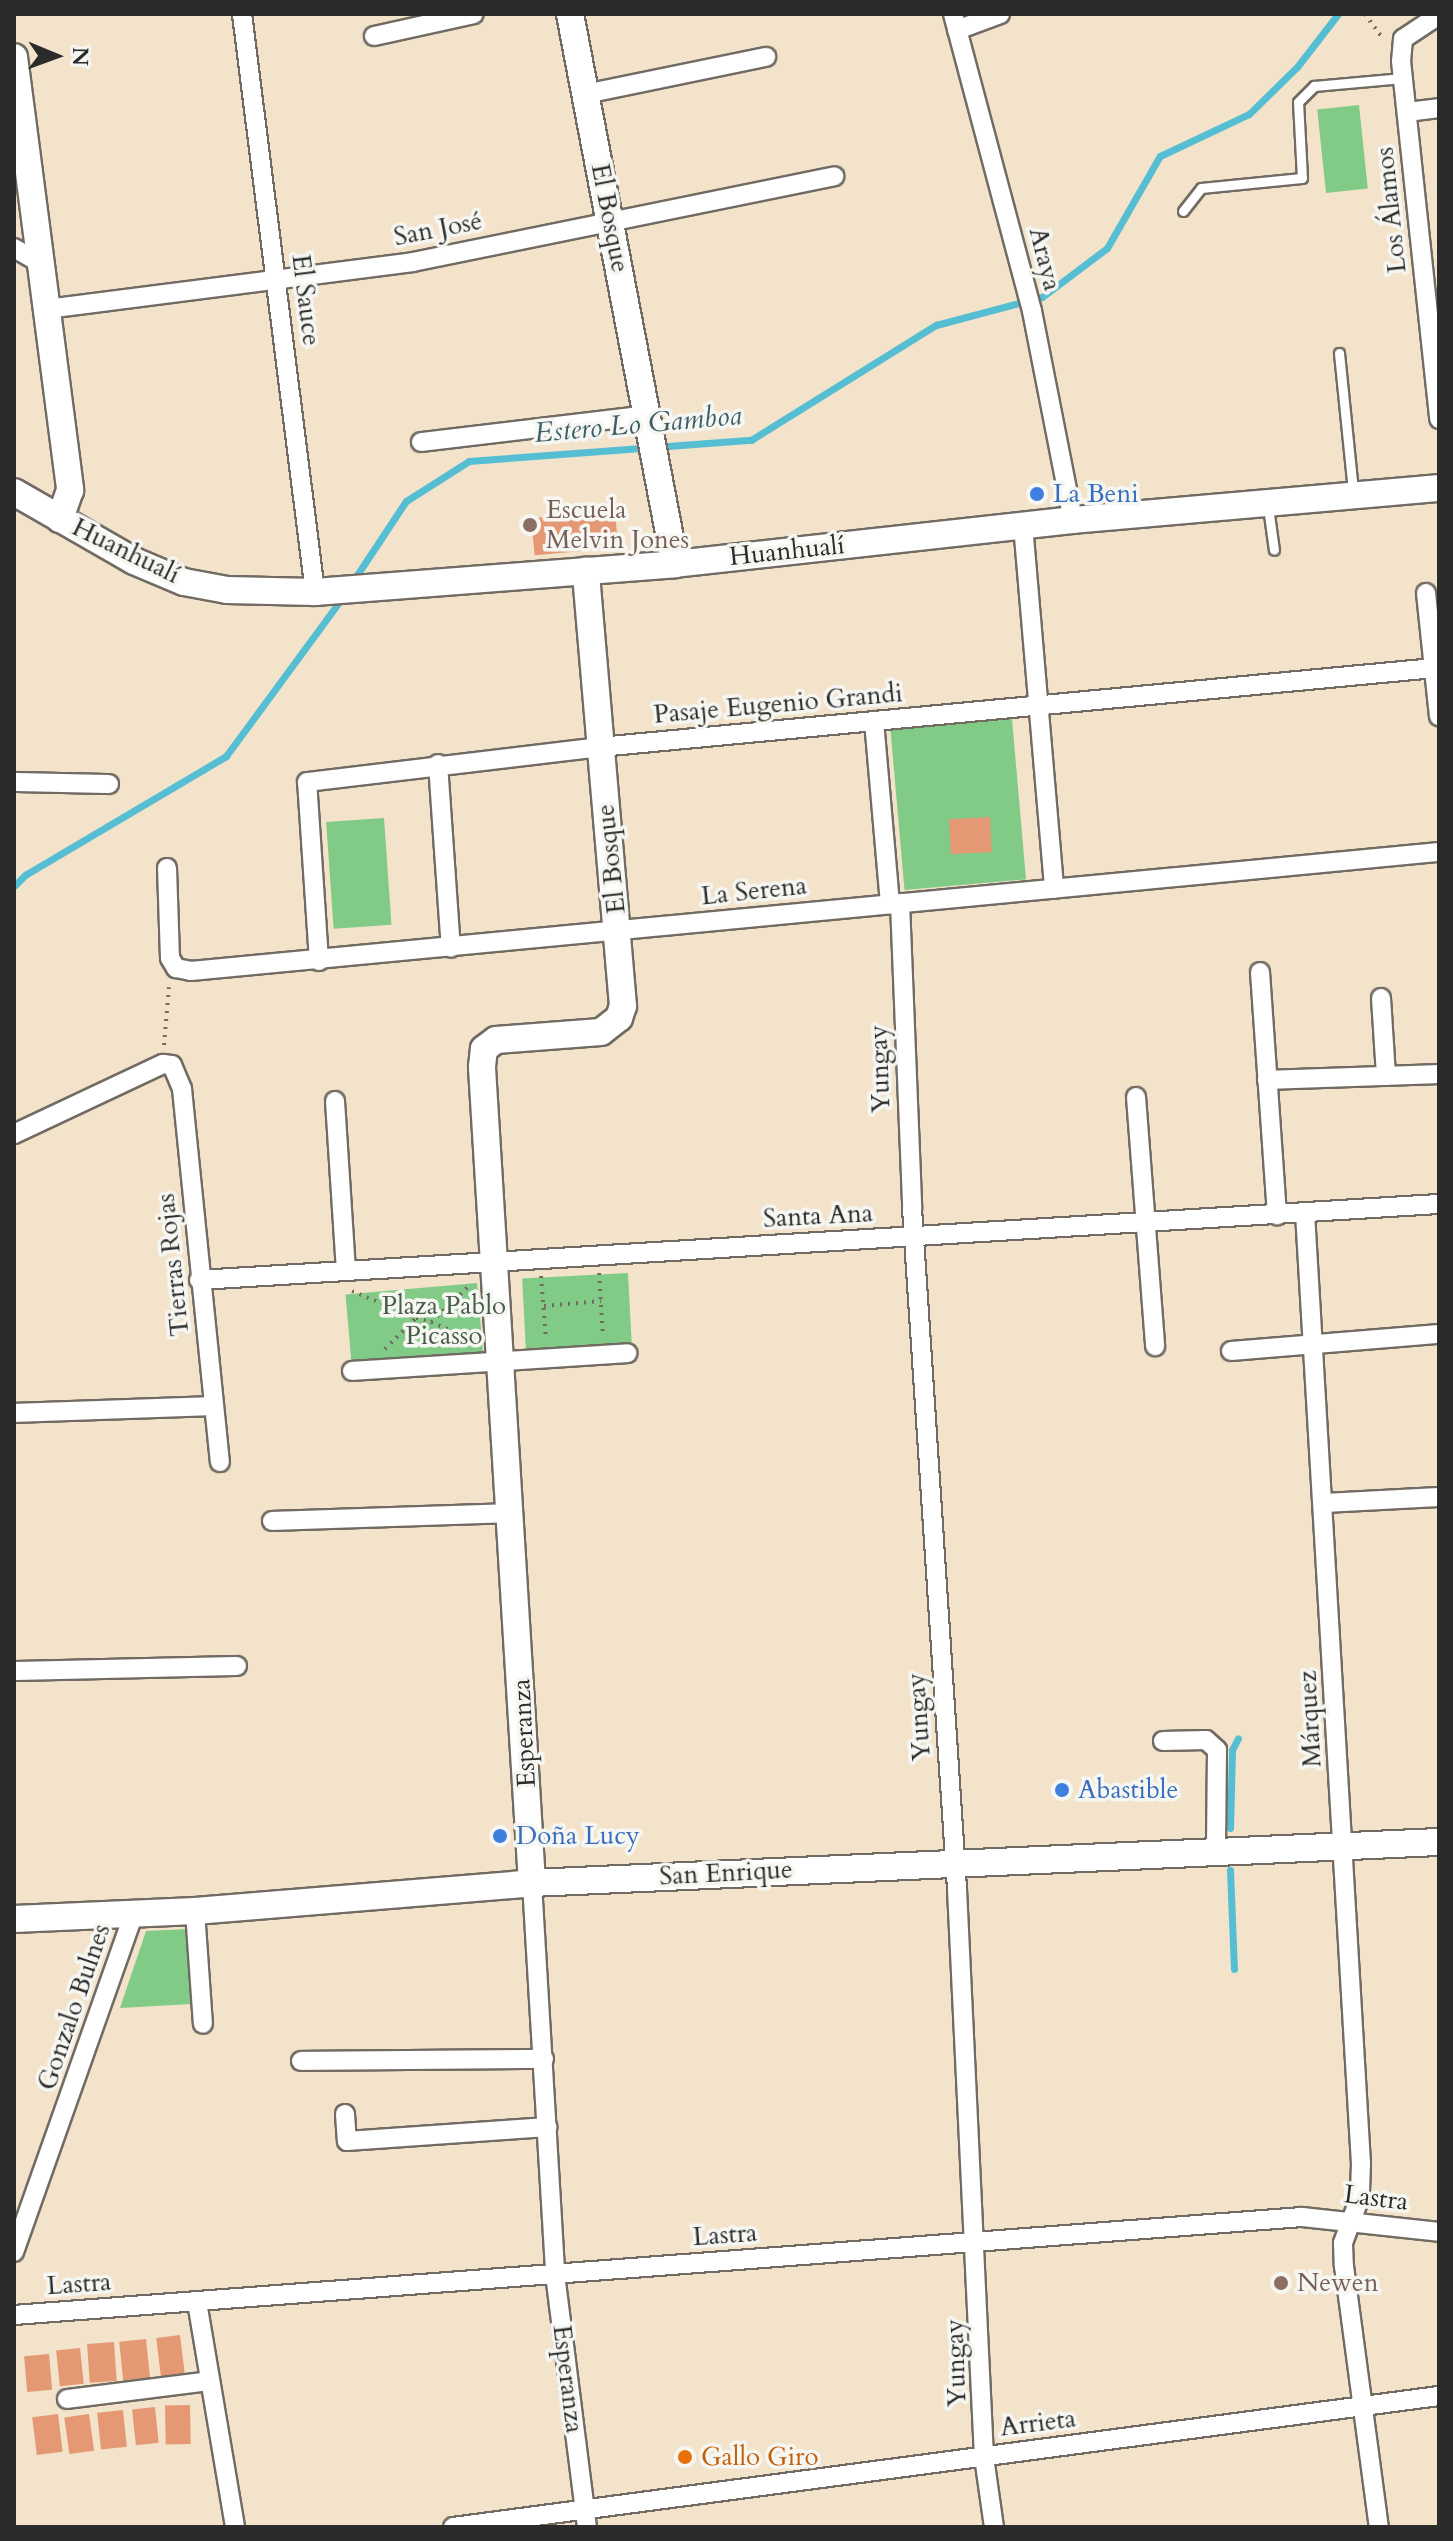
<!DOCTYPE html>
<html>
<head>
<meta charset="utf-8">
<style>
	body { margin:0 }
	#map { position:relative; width:1453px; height:2541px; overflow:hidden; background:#f3e3cb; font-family:Cardo,serif }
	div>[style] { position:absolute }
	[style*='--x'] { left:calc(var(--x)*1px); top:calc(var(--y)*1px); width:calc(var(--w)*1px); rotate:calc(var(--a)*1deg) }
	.green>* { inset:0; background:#82cb87; transform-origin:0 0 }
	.stream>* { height:7px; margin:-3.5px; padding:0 3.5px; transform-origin:3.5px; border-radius:3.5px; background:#56bed3 }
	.building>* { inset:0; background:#e49974; transform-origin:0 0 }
	.path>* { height:4px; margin-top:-2px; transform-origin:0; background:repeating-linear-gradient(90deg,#716b63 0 2px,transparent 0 8px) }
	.roads { filter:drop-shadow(2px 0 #716b63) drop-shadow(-2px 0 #716b63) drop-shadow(0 2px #716b63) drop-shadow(0 -2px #716b63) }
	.lane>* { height:9px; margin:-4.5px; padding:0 4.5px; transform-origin:4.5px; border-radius:4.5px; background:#fff }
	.street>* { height:18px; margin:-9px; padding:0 9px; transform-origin:9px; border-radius:9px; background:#fff }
	.secondary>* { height:26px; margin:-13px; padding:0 13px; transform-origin:13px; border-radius:13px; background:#fff }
	.dots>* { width:22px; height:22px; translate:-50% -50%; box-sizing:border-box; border:4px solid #f6f6f2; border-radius:50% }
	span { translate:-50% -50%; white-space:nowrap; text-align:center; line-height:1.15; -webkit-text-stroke:7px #f6f6f2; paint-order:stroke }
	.street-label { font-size:26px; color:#2b2b2b }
	.shop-label { font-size:26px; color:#366cbe }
	.left { translate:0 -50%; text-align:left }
	.education-label { font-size:26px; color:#785e54 }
	.park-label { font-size:26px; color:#455b47 }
	.food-label { font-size:26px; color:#c56008 }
	.water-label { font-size:28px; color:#3a5e66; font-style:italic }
	.frame { position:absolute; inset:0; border:16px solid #2b2b2b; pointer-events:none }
	.north { position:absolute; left:16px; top:16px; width:80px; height:80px; -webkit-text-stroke:6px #f6f6f2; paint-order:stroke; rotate:91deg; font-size:22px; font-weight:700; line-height:32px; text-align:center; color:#2b2b2b }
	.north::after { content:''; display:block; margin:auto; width:28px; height:36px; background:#2b2b2b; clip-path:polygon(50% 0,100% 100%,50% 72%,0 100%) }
</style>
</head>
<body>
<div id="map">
	<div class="green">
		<div style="left:1359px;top:105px;width:84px;height:42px;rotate:84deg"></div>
		<div style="left:1012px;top:719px;width:161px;height:122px;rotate:85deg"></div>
		<div style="left:384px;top:818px;width:107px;height:58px;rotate:86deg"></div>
		<div style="left:628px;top:1273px;width:72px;height:106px;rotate:87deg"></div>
		<div style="left:477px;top:1283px;width:73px;height:132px;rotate:85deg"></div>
		<div style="clip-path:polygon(188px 1929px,192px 2004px,120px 2008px,146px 1931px)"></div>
	</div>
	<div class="stream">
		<div style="--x:353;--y:581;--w:96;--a:-56.5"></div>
		<div style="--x:406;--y:501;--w:75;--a:-32.4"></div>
		<div style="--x:469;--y:461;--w:283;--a:-4.3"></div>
		<div style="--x:751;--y:440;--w:218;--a:-31.9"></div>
		<div style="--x:936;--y:325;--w:110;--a:-14.8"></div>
		<div style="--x:1042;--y:297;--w:81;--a:-37"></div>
		<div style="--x:1107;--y:248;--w:106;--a:-60.1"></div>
		<div style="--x:1160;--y:156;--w:98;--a:-25.3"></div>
		<div style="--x:1249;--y:114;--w:67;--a:-44.4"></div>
		<div style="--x:1297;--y:67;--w:67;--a:-52.3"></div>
		<div style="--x:14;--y:886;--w:16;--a:-45"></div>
		<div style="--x:25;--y:875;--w:234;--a:-30.6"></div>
		<div style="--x:226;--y:756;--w:196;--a:-53.7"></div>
		<div style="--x:1230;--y:1828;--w:78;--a:-88.5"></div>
		<div style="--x:1232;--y:1750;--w:13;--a:-63"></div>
		<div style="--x:1230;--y:1870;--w:99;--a:87.7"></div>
	</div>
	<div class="building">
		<div style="left:615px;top:511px;width:37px;height:84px;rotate:85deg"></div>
		<div style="left:990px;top:817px;width:35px;height:41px;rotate:87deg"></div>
		<div style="left:180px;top:2335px;width:40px;height:24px;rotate:83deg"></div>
		<div style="left:146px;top:2339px;width:39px;height:27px;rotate:84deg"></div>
		<div style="left:114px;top:2342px;width:39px;height:27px;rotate:86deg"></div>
		<div style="left:80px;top:2348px;width:36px;height:24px;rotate:84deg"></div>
		<div style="left:49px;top:2354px;width:36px;height:25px;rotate:85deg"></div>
		<div style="left:190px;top:2405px;width:39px;height:25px;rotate:89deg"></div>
		<div style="left:155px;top:2407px;width:36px;height:23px;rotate:84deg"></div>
		<div style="left:123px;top:2410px;width:37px;height:26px;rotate:84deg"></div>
		<div style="left:58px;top:2414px;width:38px;height:26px;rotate:83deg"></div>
		<div style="left:89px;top:2414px;width:37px;height:25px;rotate:82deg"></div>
	</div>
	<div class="path">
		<div style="--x:1365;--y:14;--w:29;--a:54"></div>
		<div style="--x:164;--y:1045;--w:58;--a:-85.1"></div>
		<div style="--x:599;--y:1273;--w:63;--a:86.4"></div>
		<div style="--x:541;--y:1276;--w:63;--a:85.5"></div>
		<div style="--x:352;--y:1291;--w:69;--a:22.9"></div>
		<div style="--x:544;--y:1306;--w:57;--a:-5"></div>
		<div style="--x:431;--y:1322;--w:49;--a:22.9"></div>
		<div style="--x:385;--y:1349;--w:44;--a:-45"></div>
		<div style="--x:416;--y:1318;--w:16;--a:15"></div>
		<div style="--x:431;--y:1322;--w:55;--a:-43.5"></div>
	</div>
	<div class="roads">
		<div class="lane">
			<div style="--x:1183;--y:211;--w:29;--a:-52"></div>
			<div style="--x:1201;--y:188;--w:101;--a:-5.7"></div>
			<div style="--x:1302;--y:178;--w:76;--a:-93"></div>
			<div style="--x:1298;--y:102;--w:23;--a:-45"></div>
			<div style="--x:1314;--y:86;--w:89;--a:-5.1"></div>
			<div style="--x:1339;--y:353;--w:140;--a:84.2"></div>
			<div style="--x:1268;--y:507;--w:43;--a:82.1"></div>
		</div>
		<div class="street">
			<div style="--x:242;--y:14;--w:583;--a:82.8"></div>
			<div style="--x:953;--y:14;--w:307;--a:75.1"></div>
			<div style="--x:1032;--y:311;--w:213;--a:78.9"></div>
			<div style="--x:1439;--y:15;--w:43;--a:146.3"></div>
			<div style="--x:1403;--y:39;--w:22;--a:95"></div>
			<div style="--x:1401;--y:61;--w:360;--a:83.9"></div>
			<div style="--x:957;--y:30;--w:46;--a:-20.4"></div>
			<div style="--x:374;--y:36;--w:102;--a:-12.4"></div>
			<div style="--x:585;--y:94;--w:185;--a:-11.6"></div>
			<div style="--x:1407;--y:112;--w:32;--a:-7"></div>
			<div style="--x:14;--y:248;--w:28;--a:30"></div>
			<div style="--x:47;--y:309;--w:369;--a:-7.3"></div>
			<div style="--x:413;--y:262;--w:430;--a:-11.5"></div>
			<div style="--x:421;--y:442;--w:229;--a:-6.8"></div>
			<div style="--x:1023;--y:525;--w:365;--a:85.1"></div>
			<div style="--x:1426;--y:593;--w:124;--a:84"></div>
			<div style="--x:874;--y:721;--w:184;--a:85"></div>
			<div style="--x:438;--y:764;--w:184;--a:86"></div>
			<div style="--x:14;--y:782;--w:95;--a:1.2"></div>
			<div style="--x:167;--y:868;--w:90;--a:88.1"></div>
			<div style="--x:170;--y:958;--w:12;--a:59"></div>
			<div style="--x:176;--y:968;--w:15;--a:11"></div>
			<div style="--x:191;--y:971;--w:1254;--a:-5.45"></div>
			<div style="--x:900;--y:903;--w:305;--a:87.7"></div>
			<div style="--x:912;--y:1208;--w:682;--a:86.22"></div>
			<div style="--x:957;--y:1889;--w:569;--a:87.28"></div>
			<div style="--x:984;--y:2457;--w:71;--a:81.9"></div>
			<div style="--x:319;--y:961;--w:179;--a:-93.8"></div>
			<div style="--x:307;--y:782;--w:295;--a:-6.8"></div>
			<div style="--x:600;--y:747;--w:838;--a:-5.41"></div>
			<div style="--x:1260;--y:972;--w:244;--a:86"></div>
			<div style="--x:1381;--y:998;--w:78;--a:86.3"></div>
			<div style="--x:1267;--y:1080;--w:172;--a:-2"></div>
			<div style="--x:1136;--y:1097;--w:250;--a:85.6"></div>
			<div style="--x:335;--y:1101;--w:170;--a:86.3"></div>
			<div style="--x:14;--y:1134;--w:165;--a:-25.2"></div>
			<div style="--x:163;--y:1064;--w:9;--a:6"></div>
			<div style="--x:172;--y:1065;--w:26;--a:67"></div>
			<div style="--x:182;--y:1089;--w:375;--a:84.2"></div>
			<div style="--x:1305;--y:1213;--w:952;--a:86.63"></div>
			<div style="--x:1361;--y:2163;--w:34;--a:92"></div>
			<div style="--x:1360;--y:2197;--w:49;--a:110.3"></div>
			<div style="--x:1343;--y:2243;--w:23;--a:88"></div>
			<div style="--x:1344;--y:2266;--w:263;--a:82.4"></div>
			<div style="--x:199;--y:1280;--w:1242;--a:-3.51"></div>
			<div style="--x:1231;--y:1351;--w:209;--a:-4.7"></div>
			<div style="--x:352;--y:1371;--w:276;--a:-3.7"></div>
			<div style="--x:14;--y:1413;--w:199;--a:-2"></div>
			<div style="--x:1324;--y:1503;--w:115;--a:-3"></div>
			<div style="--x:272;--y:1521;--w:240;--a:-1.9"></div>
			<div style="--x:14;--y:1671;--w:223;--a:-1.3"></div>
			<div style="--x:1163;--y:1741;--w:43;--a:-1.3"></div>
			<div style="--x:1206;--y:1740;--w:15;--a:42"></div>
			<div style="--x:1217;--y:1750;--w:101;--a:90.6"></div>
			<div style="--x:532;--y:1883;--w:392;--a:86.6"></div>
			<div style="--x:555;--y:2274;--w:255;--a:82.8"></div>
			<div style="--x:195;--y:1911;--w:113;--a:86"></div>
			<div style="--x:301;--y:2061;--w:243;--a:-0.5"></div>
			<div style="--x:345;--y:2114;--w:27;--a:86"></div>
			<div style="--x:347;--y:2141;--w:201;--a:-4"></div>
			<div style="--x:14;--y:2252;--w:359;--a:-70.5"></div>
			<div style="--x:197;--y:2302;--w:228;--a:80.4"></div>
			<div style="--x:14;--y:2315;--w:1292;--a:-4.35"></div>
			<div style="--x:1302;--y:2217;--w:138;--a:6.2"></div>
			<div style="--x:67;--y:2399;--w:144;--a:-7.2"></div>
			<div style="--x:453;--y:2527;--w:995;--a:-7.57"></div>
		</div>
		<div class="secondary">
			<div style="--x:570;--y:14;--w:560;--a:79.19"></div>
			<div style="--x:14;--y:57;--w:437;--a:82.6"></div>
			<div style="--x:70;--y:490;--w:31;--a:109"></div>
			<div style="--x:14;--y:492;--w:138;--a:29.9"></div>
			<div style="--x:134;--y:561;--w:54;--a:22.8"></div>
			<div style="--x:184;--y:582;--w:44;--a:10.5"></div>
			<div style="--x:227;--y:590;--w:88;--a:1.3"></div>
			<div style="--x:315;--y:592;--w:361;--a:-4.4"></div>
			<div style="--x:675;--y:564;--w:400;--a:-6.3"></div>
			<div style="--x:1073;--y:520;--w:367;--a:-5"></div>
			<div style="--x:532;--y:1883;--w:818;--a:-93.51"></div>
			<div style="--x:482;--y:1067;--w:18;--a:-84"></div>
			<div style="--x:484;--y:1049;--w:15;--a:-37"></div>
			<div style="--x:496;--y:1040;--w:105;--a:-4.4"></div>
			<div style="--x:601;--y:1032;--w:23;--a:-38"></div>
			<div style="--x:619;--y:1018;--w:13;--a:-72"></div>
			<div style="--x:623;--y:1006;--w:437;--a:-94.9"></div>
			<div style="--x:14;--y:1919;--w:181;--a:-2.5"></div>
			<div style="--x:195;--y:1911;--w:338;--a:-4.7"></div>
			<div style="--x:532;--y:1883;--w:908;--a:-2.59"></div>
		</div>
	</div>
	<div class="dots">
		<div style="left:1037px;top:494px;background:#3f7fe0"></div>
		<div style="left:530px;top:525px;background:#8d6e63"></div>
		<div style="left:1062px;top:1790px;background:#3f7fe0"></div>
		<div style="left:500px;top:1836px;background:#3f7fe0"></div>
		<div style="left:1281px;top:2283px;background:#8d6e63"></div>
		<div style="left:685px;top:2457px;background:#e8710a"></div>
	</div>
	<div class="street-label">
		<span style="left:1391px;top:210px;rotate:-96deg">Los Álamos</span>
		<span style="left:610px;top:218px;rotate:79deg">El Bosque</span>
		<span style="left:438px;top:229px;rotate:-11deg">San José</span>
		<span style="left:1045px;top:259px;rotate:76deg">Araya</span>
		<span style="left:306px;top:300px;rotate:83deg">El Sauce</span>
		<span style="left:126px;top:551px;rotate:26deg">Huanhualí</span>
		<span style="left:787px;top:551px;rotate:-6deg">Huanhualí</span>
		<span style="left:778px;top:704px;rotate:-5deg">Pasaje Eugenio Grandi</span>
		<span style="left:611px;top:859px;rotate:-96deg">El Bosque</span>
		<span style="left:754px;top:891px;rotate:-6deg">La Serena</span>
		<span style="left:880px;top:1069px;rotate:-92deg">Yungay</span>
		<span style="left:818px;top:1216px;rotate:-3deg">Santa Ana</span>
		<span style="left:173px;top:1265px;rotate:-96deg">Tierras Rojas</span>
		<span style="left:919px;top:1717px;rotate:-94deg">Yungay</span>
		<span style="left:1310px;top:1719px;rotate:-93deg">Márquez</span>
		<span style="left:524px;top:1733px;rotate:-93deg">Esperanza</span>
		<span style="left:726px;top:1873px;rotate:-3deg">San Enrique</span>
		<span style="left:74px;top:2007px;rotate:-71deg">Gonzalo Bulnes</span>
		<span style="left:1376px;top:2198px;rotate:7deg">Lastra</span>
		<span style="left:725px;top:2235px;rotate:-4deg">Lastra</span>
		<span style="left:79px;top:2284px;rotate:-4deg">Lastra</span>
		<span style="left:956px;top:2363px;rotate:-92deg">Yungay</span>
		<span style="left:568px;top:2379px;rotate:83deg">Esperanza</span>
		<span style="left:1038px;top:2423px;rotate:-7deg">Arrieta</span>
	</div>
	<div class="shop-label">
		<span class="left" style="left:1053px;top:494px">La Beni</span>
		<span class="left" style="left:1078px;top:1790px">Abastible</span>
		<span class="left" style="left:516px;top:1836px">Doña Lucy</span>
	</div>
	<div class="education-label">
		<span class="left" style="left:546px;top:525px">Escuela<br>Melvin Jones</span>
		<span class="left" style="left:1297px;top:2283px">Newen</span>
	</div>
	<div class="park-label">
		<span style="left:444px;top:1321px">Plaza Pablo<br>Picasso</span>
	</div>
	<div class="food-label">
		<span class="left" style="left:701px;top:2457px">Gallo Giro</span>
	</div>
	<div class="water-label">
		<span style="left:638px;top:424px;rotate:-5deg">Estero Lo Gamboa</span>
	</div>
	<div class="frame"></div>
	<div class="north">N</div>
</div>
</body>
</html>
